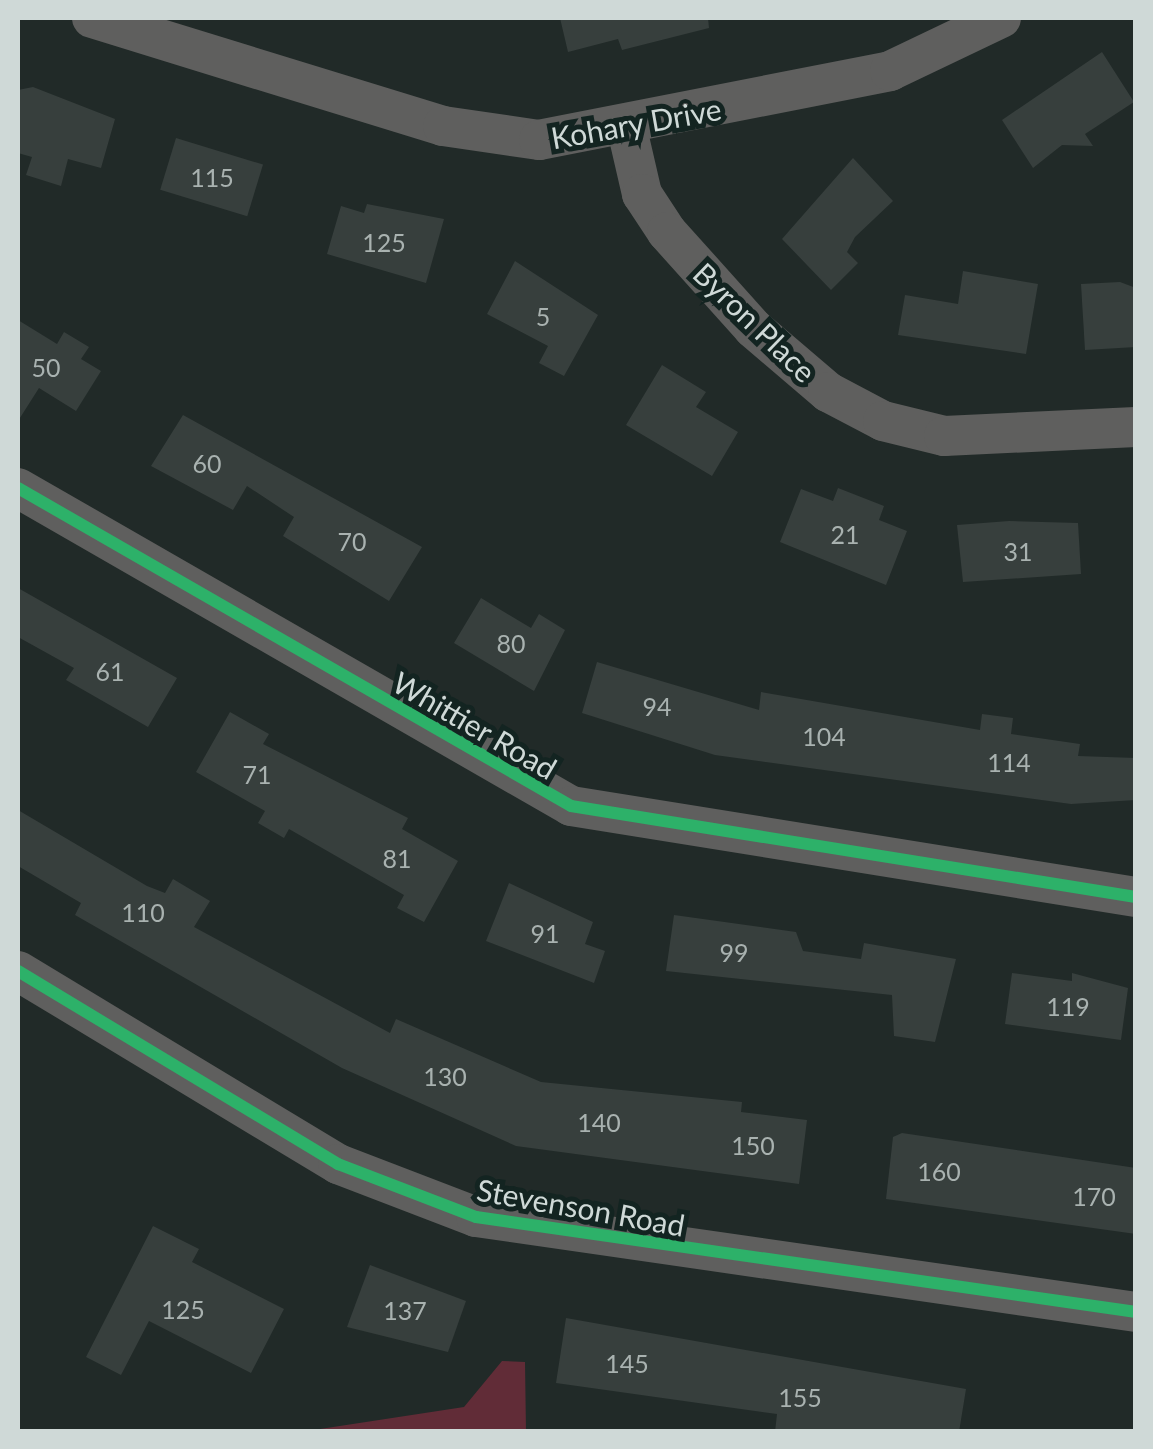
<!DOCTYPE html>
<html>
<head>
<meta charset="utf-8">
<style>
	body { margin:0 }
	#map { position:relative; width:1153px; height:1449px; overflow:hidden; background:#212a28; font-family:Lato,sans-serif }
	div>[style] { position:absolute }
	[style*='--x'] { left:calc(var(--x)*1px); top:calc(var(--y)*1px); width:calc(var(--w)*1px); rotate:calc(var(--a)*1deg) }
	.green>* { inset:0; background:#612c37 }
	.building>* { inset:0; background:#373f3d; transform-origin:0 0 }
	.street>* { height:40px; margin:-20px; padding:0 20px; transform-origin:20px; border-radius:20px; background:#5f5f5e }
	.cycleway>* { height:12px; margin:-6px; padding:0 6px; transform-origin:6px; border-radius:6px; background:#2db169 }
	span { translate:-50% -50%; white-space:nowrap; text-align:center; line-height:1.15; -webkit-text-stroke:10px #132421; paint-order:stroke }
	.number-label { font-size:25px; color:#a9b2b0 }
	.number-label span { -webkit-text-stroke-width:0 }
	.street-label { font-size:30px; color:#cfd9d7 }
	.frame { position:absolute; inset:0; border:20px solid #cfd9d7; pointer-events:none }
</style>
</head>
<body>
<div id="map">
	<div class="green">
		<div style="clip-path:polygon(502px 1361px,525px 1362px,526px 1431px,307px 1431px,464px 1407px)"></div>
	</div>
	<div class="building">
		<div style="clip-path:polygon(560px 18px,708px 18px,709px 28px,622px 50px,618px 39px,568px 52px)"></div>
		<div style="clip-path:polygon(1102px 52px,1134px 102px,1085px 134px,1093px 146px,1062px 145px,1033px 168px,1002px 120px)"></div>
		<div style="clip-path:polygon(33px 87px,115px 119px,101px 168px,68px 159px,61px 186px,26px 175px,32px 157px,18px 153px,18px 90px)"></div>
		<div style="left:176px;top:138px;width:91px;height:54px;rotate:17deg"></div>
		<div style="clip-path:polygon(853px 158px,893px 201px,855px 237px,847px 252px,858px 263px,831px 290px,782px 239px)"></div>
		<div style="clip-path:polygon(367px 204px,444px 219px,426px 283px,327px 254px,341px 206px,364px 213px)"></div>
		<div style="clip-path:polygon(515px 261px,598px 315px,564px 376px,539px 363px,548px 346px,487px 314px)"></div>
		<div style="clip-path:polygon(963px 271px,1038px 284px,1026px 354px,898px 335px,905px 295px,958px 304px)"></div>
		<div style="clip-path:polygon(1120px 282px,1136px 288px,1136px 347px,1085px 350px,1081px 284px)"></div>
		<div style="clip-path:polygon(18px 320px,57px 344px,64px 332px,89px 347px,81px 359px,101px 371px,76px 411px,39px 388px,18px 421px)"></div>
		<div style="clip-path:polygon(662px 365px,706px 392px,696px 407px,738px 432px,712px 476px,626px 425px)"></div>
		<div style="clip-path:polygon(183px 415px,422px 547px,389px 601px,283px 536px,294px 517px,247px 486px,233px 510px,151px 466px)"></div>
		<div style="clip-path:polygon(838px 488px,884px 506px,879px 520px,907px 531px,886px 585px,780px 542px,801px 489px,833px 501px)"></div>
		<div style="clip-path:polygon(1009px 521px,1078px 523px,1081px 574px,963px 582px,957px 525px)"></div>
		<div style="clip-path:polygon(18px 588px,177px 678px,148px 727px,66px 680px,74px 668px,18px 637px)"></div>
		<div style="clip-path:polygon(481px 598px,531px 628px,539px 614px,565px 630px,534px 691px,454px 643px)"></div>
		<div style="clip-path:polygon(597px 662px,759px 710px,761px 692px,980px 730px,982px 714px,1013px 718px,1011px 734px,1080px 744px,1078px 756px,1136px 758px,1136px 800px,1071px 804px,715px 755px,582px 713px)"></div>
		<div style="clip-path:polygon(230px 712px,269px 734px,263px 744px,408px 818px,402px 829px,458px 861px,424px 922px,397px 908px,404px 895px,289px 829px,284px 838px,258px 823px,265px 811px,196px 772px)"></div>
		<div style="clip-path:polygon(18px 810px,147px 886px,165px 893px,173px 879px,210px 901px,194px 927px,390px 1033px,396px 1019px,541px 1082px,742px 1102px,741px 1112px,807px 1120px,799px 1184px,516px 1146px,342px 1068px,75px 915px,81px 903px,18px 866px)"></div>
		<div style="clip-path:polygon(509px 883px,593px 922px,585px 944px,605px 951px,594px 983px,486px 941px)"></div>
		<div style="clip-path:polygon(674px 915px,796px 932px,803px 951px,861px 959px,864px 943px,956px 959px,935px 1042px,894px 1036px,892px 995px,666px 971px)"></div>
		<div style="clip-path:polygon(1012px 973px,1072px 981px,1072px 973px,1128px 988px,1121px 1040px,1005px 1024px)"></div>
		<div style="clip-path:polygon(902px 1133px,1136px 1168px,1136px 1234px,886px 1199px,893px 1137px)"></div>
		<div style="clip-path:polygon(153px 1226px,199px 1249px,192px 1262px,284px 1309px,251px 1373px,149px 1321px,121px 1375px,86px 1357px)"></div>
		<div style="clip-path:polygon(370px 1265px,466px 1301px,448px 1352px,347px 1327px)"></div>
		<div style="clip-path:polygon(566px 1318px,966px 1389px,959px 1432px,775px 1432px,777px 1414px,556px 1383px)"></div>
	</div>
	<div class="street">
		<div style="--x:92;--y:18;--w:367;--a:17.1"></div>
		<div style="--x:443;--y:126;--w:97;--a:8.3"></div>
		<div style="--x:539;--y:140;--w:358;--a:-11.1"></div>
		<div style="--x:890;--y:71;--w:123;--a:-25.5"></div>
		<div style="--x:627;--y:129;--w:67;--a:77"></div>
		<div style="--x:642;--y:194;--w:45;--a:56.7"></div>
		<div style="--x:667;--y:232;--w:129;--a:48.1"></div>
		<div style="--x:753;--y:328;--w:99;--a:40.5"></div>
		<div style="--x:828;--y:392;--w:62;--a:27.8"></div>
		<div style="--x:883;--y:421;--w:63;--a:13.8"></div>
		<div style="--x:944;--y:436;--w:192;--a:-2.7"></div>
		<div style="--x:18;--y:488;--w:638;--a:29.9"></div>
		<div style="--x:571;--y:806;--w:572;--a:9.15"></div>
		<div style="--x:18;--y:971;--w:374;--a:31.1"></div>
		<div style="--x:338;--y:1164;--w:148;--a:21"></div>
		<div style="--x:476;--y:1217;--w:667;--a:8.19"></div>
	</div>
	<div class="cycleway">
		<div style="--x:18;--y:488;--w:638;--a:29.9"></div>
		<div style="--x:571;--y:806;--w:572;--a:9.15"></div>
		<div style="--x:18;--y:971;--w:374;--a:31.1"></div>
		<div style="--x:338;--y:1164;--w:148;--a:21"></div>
		<div style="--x:476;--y:1217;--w:667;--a:8.19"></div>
	</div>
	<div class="number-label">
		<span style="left:212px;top:177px">115</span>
		<span style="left:384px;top:242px">125</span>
		<span style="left:543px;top:316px">5</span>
		<span style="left:46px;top:367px">50</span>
		<span style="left:207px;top:463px">60</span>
		<span style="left:845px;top:534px">21</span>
		<span style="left:352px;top:541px">70</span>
		<span style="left:1018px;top:551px">31</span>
		<span style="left:511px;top:643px">80</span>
		<span style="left:110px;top:671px">61</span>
		<span style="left:657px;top:706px">94</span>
		<span style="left:824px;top:736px">104</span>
		<span style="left:1009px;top:762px">114</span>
		<span style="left:257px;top:774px">71</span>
		<span style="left:397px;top:858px">81</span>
		<span style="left:143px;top:912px">110</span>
		<span style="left:545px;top:933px">91</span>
		<span style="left:734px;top:952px">99</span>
		<span style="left:1068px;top:1006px">119</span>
		<span style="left:445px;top:1076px">130</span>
		<span style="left:599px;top:1122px">140</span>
		<span style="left:753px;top:1145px">150</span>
		<span style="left:939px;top:1171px">160</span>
		<span style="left:1094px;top:1196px">170</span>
		<span style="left:183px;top:1309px">125</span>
		<span style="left:405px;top:1310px">137</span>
		<span style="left:627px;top:1363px">145</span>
		<span style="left:800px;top:1397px">155</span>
	</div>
	<div class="street-label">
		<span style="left:636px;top:123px;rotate:-10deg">Kohary Drive</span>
		<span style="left:755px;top:322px;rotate:44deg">Byron Place</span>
		<span style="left:475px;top:725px;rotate:30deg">Whittier Road</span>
		<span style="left:581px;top:1207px;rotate:10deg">Stevenson Road</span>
	</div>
	<div class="frame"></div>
</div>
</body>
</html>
